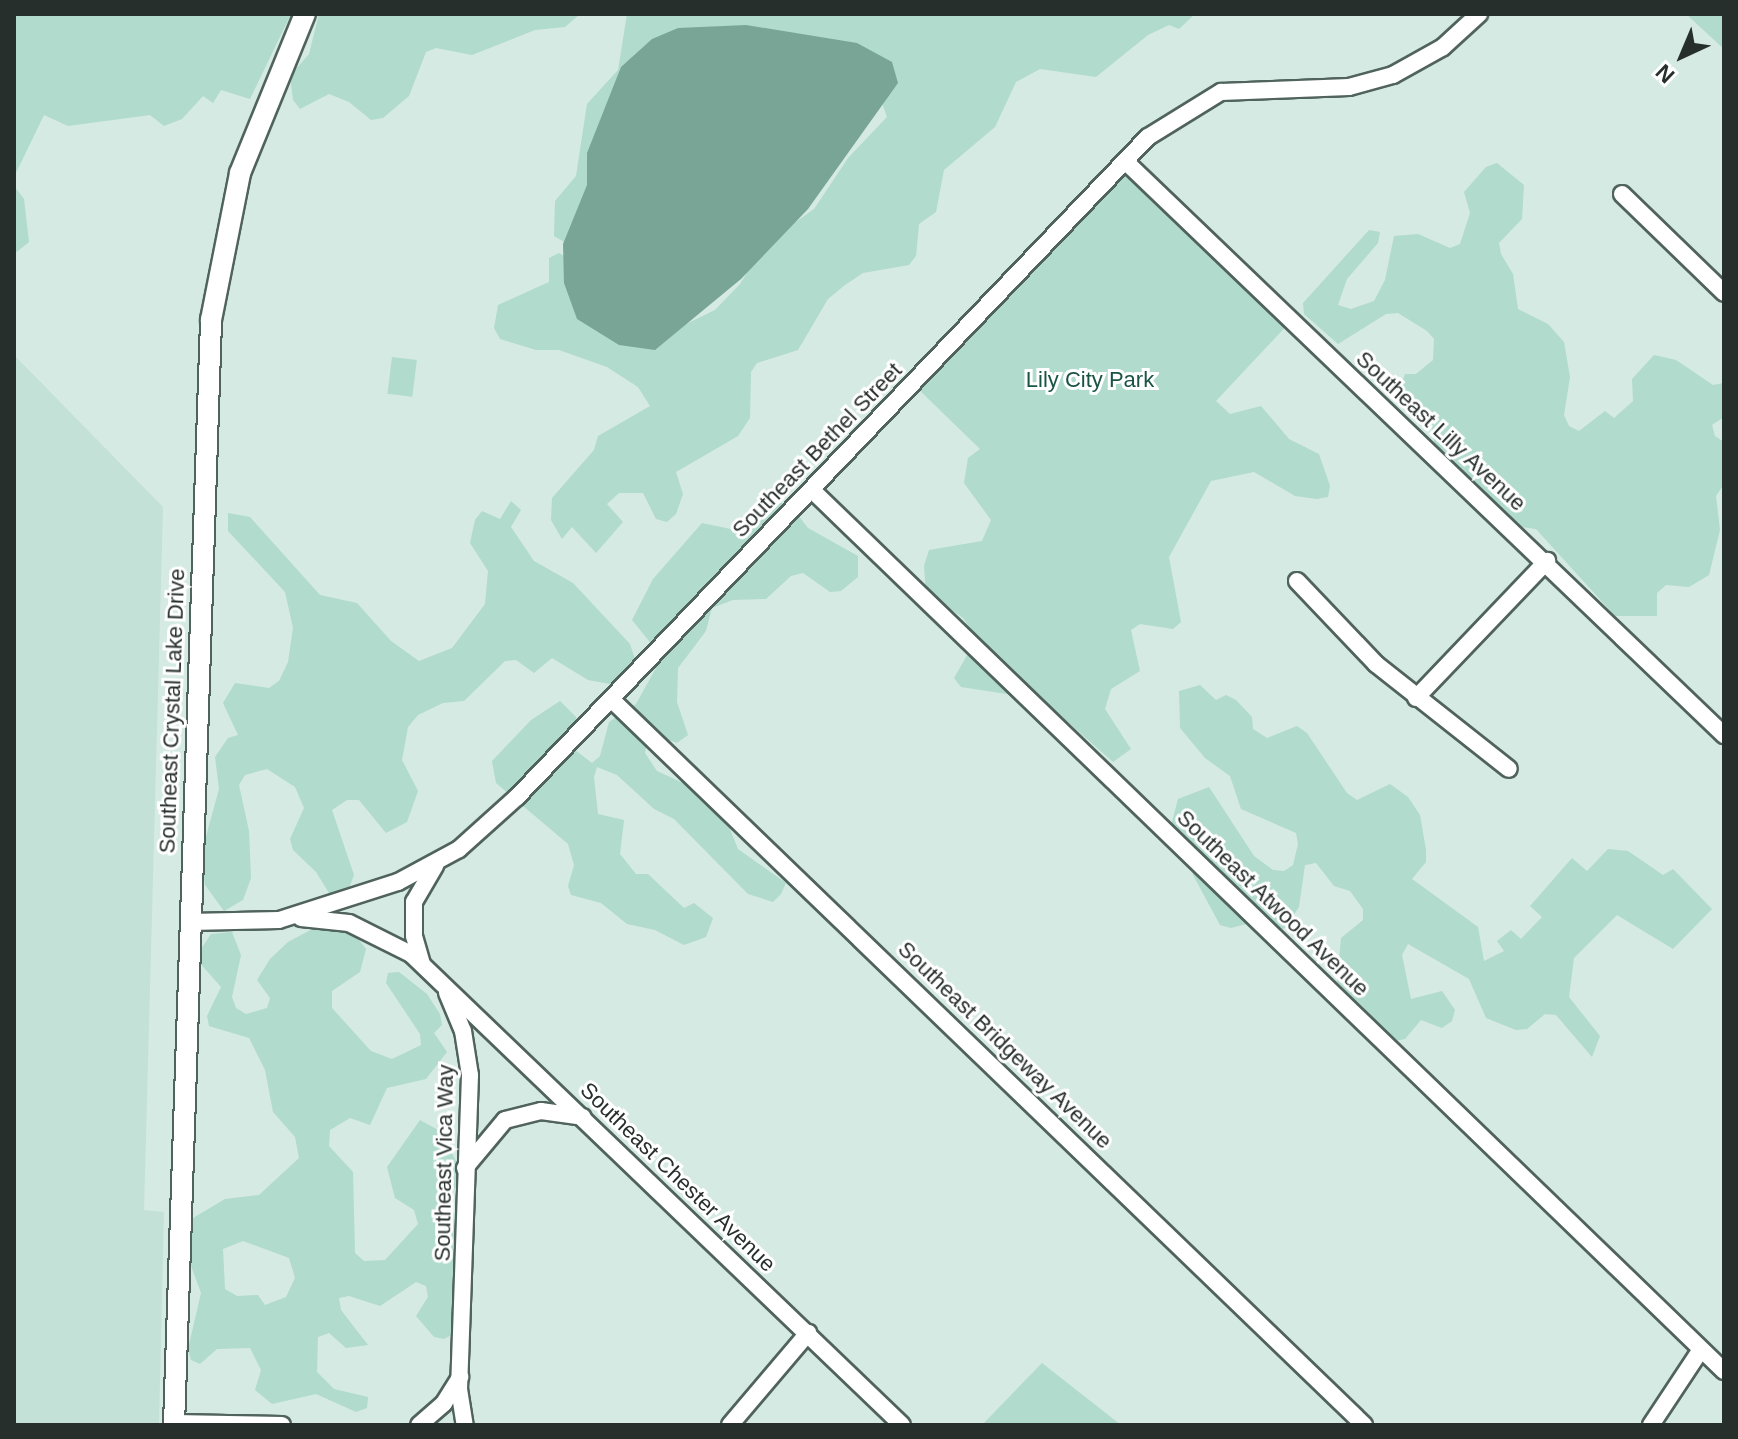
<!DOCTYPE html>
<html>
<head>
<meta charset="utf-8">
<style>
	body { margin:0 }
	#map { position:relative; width:1738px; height:1439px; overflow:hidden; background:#d5eae2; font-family:Helvetica,sans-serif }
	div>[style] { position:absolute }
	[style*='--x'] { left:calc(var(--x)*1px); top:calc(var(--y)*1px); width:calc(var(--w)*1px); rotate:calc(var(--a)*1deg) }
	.built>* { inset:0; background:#c3e1d6 }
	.green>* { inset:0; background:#b1dbcc; transform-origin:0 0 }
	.water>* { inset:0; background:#79a596 }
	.roads { filter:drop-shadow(2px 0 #50635c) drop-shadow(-2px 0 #50635c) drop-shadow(0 2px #50635c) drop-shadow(0 -2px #50635c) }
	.minor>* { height:16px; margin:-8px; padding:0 8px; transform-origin:8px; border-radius:8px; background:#fff }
	.tertiary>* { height:20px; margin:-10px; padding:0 10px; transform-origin:10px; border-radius:10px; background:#fff }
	span { translate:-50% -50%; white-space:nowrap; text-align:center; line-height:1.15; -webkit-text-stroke:6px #fff; paint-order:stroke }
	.park-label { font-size:22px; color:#195444 }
	.street-label { font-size:22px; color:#272f2c }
	.frame { position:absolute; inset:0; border:16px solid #272f2c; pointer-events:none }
	.north { position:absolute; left:1642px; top:16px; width:80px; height:80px; -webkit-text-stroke:6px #fff; paint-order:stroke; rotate:224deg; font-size:22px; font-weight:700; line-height:32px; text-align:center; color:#272f2c }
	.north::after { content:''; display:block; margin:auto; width:28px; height:36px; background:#272f2c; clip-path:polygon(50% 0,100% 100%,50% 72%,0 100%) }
</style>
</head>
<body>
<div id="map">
	<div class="built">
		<div style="clip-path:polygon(14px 355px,163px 507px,144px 1210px,164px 1212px,159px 1425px,14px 1425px)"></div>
	</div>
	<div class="green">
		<div style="clip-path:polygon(14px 14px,291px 14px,250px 99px,221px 90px,213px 103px,203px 96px,182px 119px,164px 126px,150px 115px,68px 126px,44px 115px,14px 177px)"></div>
		<div style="clip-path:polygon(319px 14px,580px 14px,565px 27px,535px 30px,472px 55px,436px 48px,426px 52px,409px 96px,383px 118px,371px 120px,349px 102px,329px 94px,300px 109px,293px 100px,290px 76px,309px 54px)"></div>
		<div style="clip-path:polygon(627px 14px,1195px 14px,1179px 29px,1169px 25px,1148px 35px,1096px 77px,1040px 69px,1016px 82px,995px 127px,944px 170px,936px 212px,919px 224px,916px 256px,909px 265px,863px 273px,845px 285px,828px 299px,798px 350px,757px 363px,751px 372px,750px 418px,738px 436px,676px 472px,683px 494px,676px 514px,667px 522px,656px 519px,643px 493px,619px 493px,607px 504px,623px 522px,596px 553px,572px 527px,562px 539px,551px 520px,552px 498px,594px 450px,598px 436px,650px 406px,638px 387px,607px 367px,559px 350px,536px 350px,500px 339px,494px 328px,498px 305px,549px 282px,549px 258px,559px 253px,684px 325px,715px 310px,740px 284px,766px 243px,814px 209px,848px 158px,887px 117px,879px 95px,606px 154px,566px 243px,554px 236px,555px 201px,576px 176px,587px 104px,618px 70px)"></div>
		<div style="clip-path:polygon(1686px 14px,1724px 14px,1724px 49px)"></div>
		<div style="clip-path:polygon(1125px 161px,1292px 320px,1216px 401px,1230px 414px,1261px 406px,1289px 439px,1319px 454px,1330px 486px,1328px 497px,1317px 499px,1295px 496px,1254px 472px,1211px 481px,1169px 557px,1181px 622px,1173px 629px,1140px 624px,1131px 630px,1140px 671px,1111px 689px,1105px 709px,1131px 749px,1113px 762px,1069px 723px,1046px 717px,1019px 696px,961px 687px,954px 678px,977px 638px,963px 618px,926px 592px,924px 566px,929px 550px,982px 541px,991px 520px,964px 483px,968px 458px,980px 449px,912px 383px)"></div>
		<div style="clip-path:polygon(1497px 163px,1524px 185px,1522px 219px,1499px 243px,1501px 254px,1513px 274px,1518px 309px,1548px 324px,1564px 342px,1570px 377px,1564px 415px,1569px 426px,1579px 431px,1605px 411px,1614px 418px,1633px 401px,1632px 379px,1654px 355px,1676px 360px,1713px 385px,1724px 383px,1724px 417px,1712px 425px,1715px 436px,1724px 442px,1724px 484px,1716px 496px,1720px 530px,1709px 575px,1689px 587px,1666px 585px,1657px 593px,1657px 616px,1615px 616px,1536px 529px,1514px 526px,1496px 514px,1487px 495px,1439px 468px,1431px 424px,1397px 396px,1405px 374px,1416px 374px,1433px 360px,1434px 339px,1427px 331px,1398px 313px,1386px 314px,1338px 344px,1304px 314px,1303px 303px,1369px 230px,1380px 232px,1378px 243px,1347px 279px,1338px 305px,1351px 309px,1374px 301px,1385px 280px,1394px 236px,1418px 234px,1450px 248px,1460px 244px,1470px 213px,1464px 192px,1486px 167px)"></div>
		<div style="clip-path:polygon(14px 186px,24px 199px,29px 242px,14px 254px)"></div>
		<div style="left:392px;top:357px;width:25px;height:37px;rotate:7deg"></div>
		<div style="clip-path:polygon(773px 498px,794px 510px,808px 528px,858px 556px,858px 577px,841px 591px,830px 592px,803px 573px,791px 576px,766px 599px,733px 600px,712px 608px,706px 631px,678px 668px,677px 702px,688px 735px,677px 743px,657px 736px,647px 742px,645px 753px,657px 771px,700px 791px,725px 817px,738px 849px,786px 883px,781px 894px,773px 902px,748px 894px,674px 819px,654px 809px,617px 775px,597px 767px,594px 777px,598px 814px,624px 820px,620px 854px,636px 874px,648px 874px,684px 908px,694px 903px,713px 918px,706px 937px,684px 945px,655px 930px,627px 924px,601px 903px,571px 895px,568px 886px,574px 865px,568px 844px,496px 783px,492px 761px,531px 720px,560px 701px,576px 717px,575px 750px,592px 763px,600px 756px,609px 722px,636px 704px,657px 666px,653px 646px,632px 620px,653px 579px,702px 523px,745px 532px)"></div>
		<div style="clip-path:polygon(511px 501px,521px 510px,511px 527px,534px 561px,573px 583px,630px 644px,638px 668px,621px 683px,610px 684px,588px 680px,552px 658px,534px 673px,516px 660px,505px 661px,464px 701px,443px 703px,418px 715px,408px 727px,402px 760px,418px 791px,407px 822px,386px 833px,359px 800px,347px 800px,332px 810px,354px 875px,346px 896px,334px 901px,316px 872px,293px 850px,290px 839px,304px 808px,295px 787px,267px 769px,245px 775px,239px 785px,249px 831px,251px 878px,243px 900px,224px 911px,205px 885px,201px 855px,219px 789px,215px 757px,228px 738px,238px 735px,223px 703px,235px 683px,269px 688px,279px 681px,288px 662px,293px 628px,285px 592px,228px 531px,228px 513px,250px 517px,320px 595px,357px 603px,391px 641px,419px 661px,452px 648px,485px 604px,488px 571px,470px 543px,475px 520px,482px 511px,500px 519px)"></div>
		<div style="clip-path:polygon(1200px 685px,1216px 700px,1226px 695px,1236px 700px,1252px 717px,1253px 729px,1267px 738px,1297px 726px,1307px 733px,1347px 793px,1357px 800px,1390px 784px,1408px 797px,1420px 815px,1426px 850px,1426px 862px,1412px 879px,1478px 927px,1484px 961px,1504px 951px,1497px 941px,1511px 930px,1521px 939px,1542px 917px,1530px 906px,1572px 858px,1587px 871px,1608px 849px,1628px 851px,1663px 875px,1673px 869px,1712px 909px,1673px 949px,1617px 915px,1574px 958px,1569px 997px,1600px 1036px,1592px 1057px,1556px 1015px,1545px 1014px,1527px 1029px,1516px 1030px,1486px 1018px,1469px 979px,1408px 944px,1402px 955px,1411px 999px,1442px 991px,1455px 1010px,1452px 1021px,1442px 1028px,1421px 1020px,1405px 1039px,1395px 1041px,1337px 982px,1341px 938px,1363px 920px,1363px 909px,1350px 891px,1334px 886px,1316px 863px,1305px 865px,1299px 907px,1285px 928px,1275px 933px,1254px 922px,1231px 928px,1220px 925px,1193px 875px,1191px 853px,1170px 829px,1178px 799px,1209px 787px,1254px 856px,1273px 870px,1284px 871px,1293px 865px,1298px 844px,1296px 833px,1241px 809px,1230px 776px,1205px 758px,1180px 728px,1179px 691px)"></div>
		<div style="clip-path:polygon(evenodd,318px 926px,351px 930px,366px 949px,360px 972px,332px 991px,332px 1008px,371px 1051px,392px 1059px,421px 1045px,420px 1034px,386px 983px,388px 973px,399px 972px,427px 994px,440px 1014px,442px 1025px,434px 1033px,447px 1052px,426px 1079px,387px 1088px,370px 1125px,350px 1118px,330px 1130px,329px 1146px,353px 1172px,355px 1253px,364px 1261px,385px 1260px,418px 1224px,414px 1210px,395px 1198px,387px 1167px,420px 1120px,440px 1131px,464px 1176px,445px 1203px,460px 1219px,460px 1287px,472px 1307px,465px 1328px,444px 1339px,434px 1337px,416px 1316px,428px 1297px,426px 1286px,416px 1282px,380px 1306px,349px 1296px,339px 1298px,341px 1310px,368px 1345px,346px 1348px,329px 1333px,318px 1337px,317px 1372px,334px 1389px,368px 1397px,367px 1408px,356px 1412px,316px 1394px,272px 1404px,255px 1390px,261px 1370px,250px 1348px,217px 1349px,200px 1364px,191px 1360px,188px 1349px,201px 1293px,187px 1255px,188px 1221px,225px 1199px,259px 1195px,299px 1158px,295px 1137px,273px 1112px,265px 1070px,249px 1038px,209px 1026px,207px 1016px,221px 987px,199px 962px,199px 952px,211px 934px,232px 932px,241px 955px,232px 997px,236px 1008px,246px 1014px,267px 1008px,270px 998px,257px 980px,270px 959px,288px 942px,318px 926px,243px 1241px,289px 1258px,295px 1278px,286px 1297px,265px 1305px,258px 1295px,237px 1296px,225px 1289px,223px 1249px,243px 1241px)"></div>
		<div style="clip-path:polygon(1042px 1363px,1121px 1425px,982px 1425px)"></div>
	</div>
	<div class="water">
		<div style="clip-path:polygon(746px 25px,857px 43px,892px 62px,898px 83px,808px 209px,741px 279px,655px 350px,619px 345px,577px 319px,564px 283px,563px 244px,587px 185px,587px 153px,621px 67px,652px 39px,678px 28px)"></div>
	</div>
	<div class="roads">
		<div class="minor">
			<div style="--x:1125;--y:161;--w:830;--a:43.78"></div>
			<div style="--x:1622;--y:194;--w:142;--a:44.1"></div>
			<div style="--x:812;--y:490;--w:1268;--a:44.01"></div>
			<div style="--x:1297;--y:581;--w:115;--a:46.4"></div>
			<div style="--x:1376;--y:664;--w:169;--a:38.3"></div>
			<div style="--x:1416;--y:698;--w:190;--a:-46.3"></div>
			<div style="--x:611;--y:699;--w:1046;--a:43.95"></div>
			<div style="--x:301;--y:918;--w:48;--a:5.9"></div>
			<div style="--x:349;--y:923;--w:69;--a:26.6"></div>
			<div style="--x:411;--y:954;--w:680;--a:43.81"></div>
			<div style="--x:190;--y:922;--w:89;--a:-1.3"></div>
			<div style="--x:279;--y:920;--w:125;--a:-17.7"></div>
			<div style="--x:398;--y:882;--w:69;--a:-28.4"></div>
			<div style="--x:459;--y:849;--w:78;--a:-41.9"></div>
			<div style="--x:517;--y:797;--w:913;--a:-46.29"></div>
			<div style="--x:1148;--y:137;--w:86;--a:-31.7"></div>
			<div style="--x:1221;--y:92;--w:128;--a:-2.2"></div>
			<div style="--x:1349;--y:87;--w:46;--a:-15.3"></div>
			<div style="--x:1393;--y:75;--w:57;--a:-29.2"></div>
			<div style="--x:1443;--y:47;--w:49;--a:-42.5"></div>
			<div style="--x:422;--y:964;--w:29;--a:-106"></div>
			<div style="--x:414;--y:936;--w:34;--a:-90"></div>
			<div style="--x:414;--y:902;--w:42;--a:-59.7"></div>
			<div style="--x:447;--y:993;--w:41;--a:67.2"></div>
			<div style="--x:463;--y:1031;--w:45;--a:81"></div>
			<div style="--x:470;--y:1075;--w:314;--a:92"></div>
			<div style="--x:459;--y:1389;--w:36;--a:81"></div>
			<div style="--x:465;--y:1168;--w:62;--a:-50.2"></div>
			<div style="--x:505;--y:1120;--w:37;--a:-14"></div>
			<div style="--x:541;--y:1111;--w:42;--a:8.1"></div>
			<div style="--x:175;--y:1423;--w:107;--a:1.1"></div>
			<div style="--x:419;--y:1425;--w:33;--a:-41"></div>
			<div style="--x:444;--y:1403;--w:31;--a:-58"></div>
			<div style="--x:730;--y:1425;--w:121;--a:-49.7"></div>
			<div style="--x:1651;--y:1425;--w:89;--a:-56.5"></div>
		</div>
		<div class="tertiary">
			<div style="--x:174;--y:1425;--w:1106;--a:-88.08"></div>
			<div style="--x:211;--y:320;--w:150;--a:-78.8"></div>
			<div style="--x:240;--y:173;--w:172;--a:-67.8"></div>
		</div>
	</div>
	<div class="park-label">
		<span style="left:1090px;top:380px">Lily City Park</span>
	</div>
	<div class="street-label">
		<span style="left:1441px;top:431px;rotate:43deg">Southeast Lilly Avenue</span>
		<span style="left:817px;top:450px;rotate:-46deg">Southeast Bethel Street</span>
		<span style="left:172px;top:711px;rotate:-88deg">Southeast Crystal Lake Drive</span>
		<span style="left:1273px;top:903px;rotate:44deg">Southeast Atwood Avenue</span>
		<span style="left:1005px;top:1045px;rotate:44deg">Southeast Bridgeway Avenue</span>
		<span style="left:444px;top:1163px;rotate:-89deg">Southeast Vica Way</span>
		<span style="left:678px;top:1177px;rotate:44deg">Southeast Chester Avenue</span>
	</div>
	<div class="frame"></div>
	<div class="north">N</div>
</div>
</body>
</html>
